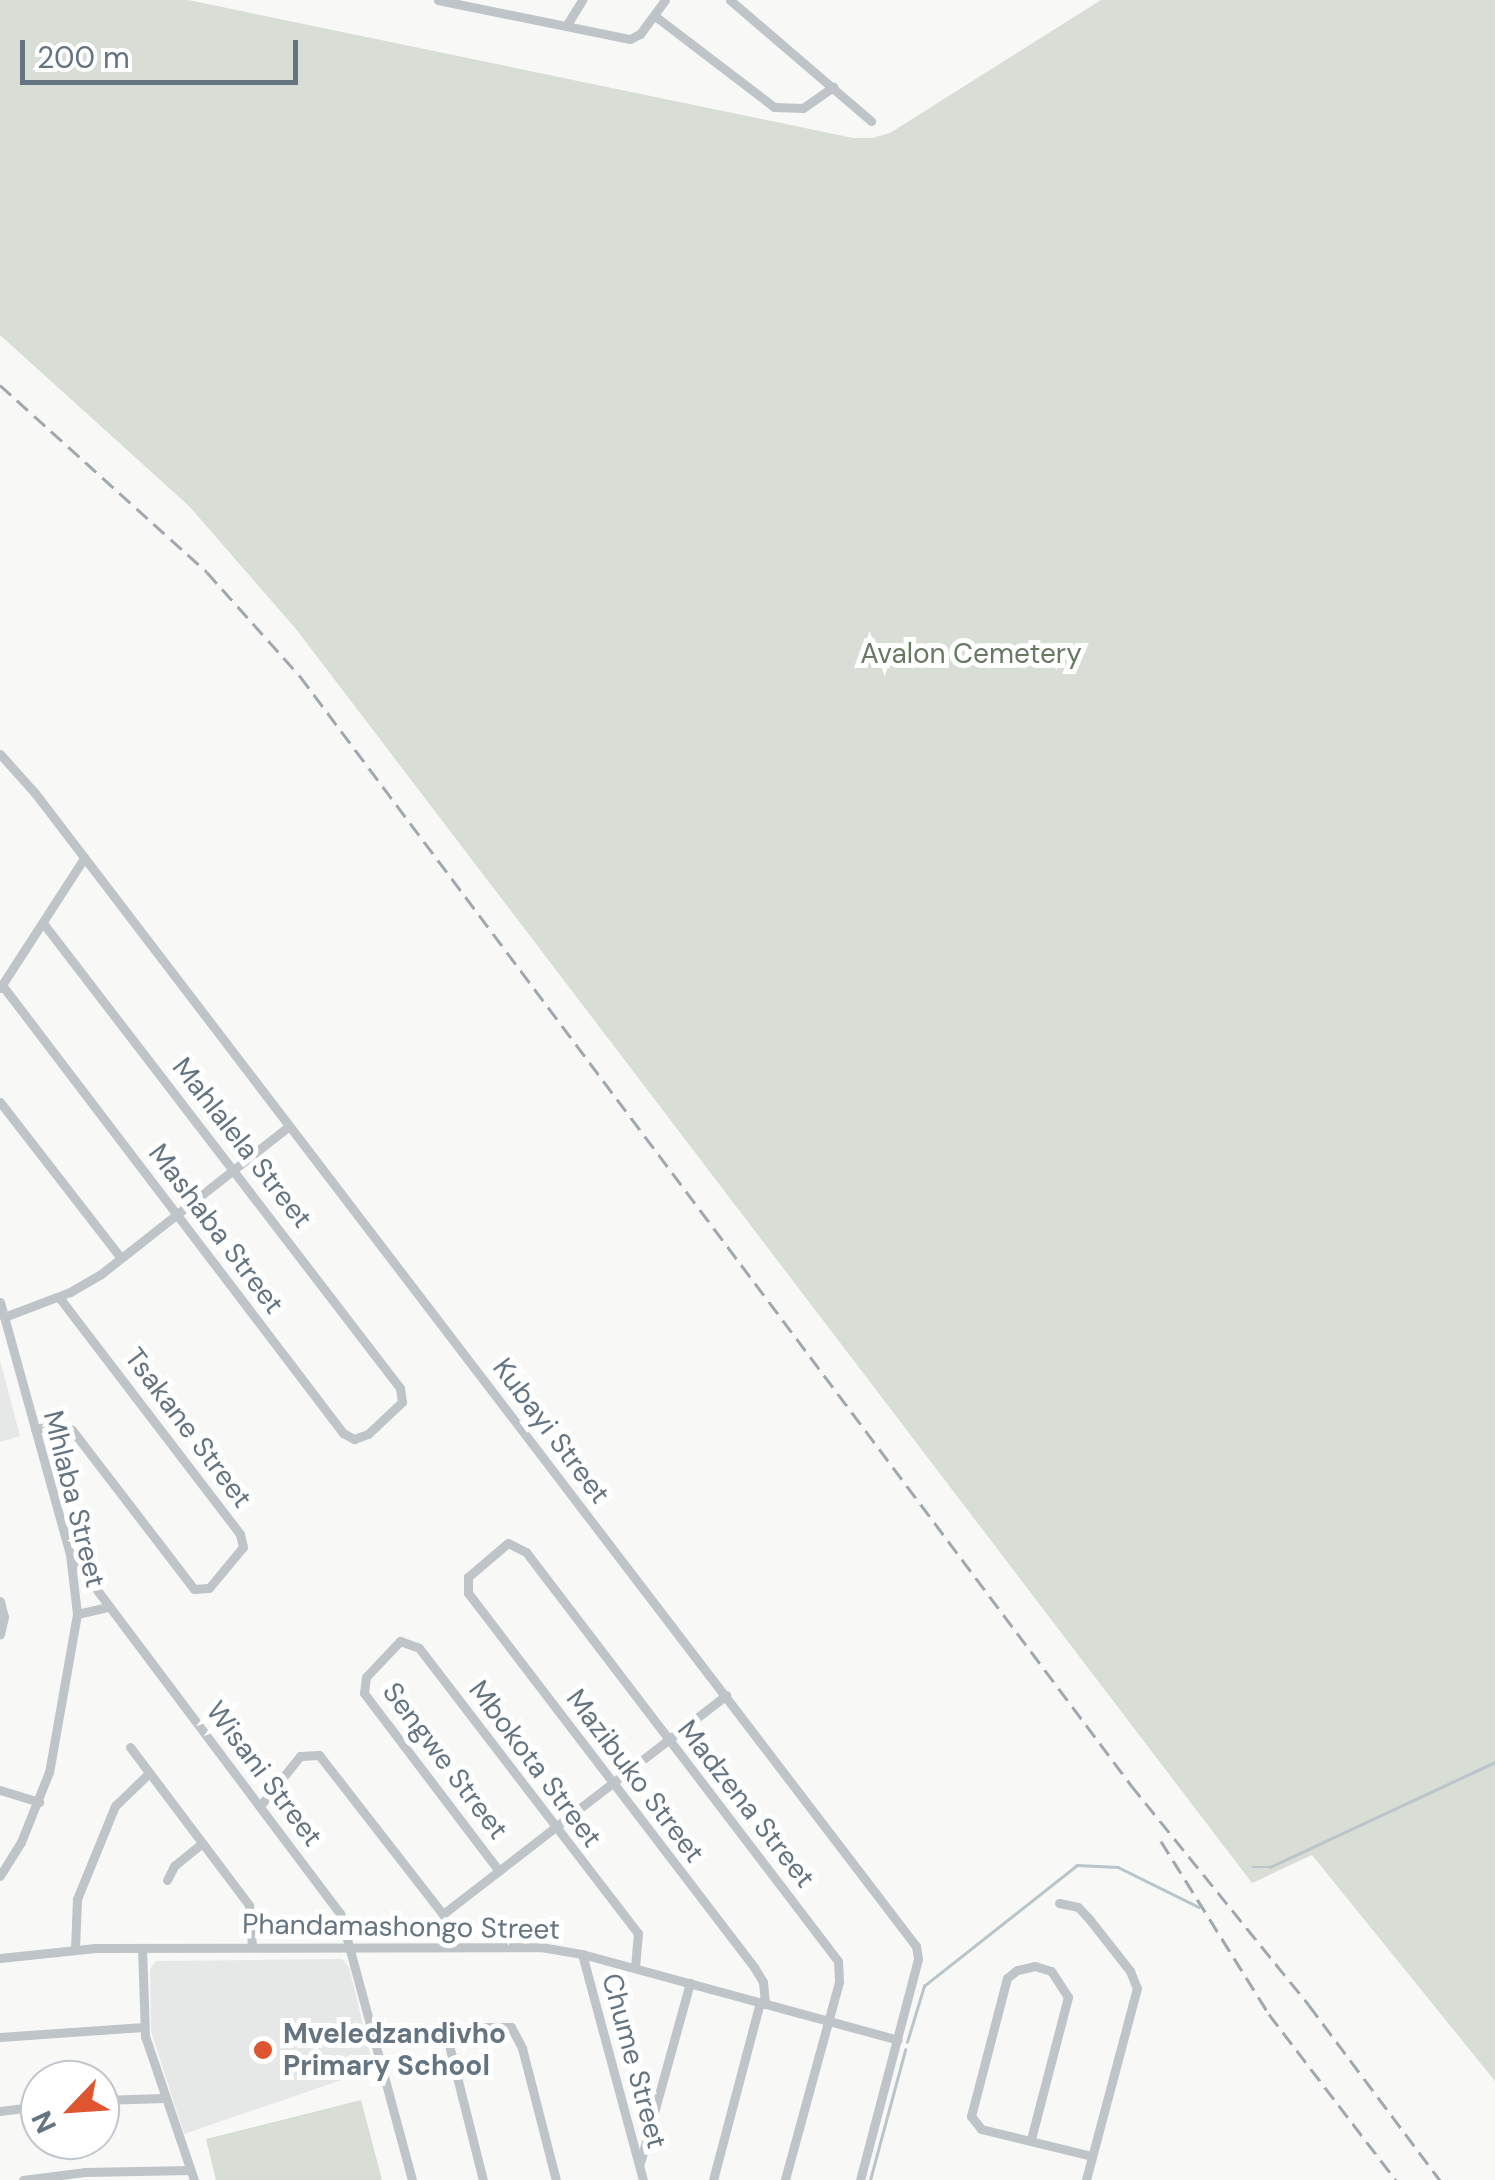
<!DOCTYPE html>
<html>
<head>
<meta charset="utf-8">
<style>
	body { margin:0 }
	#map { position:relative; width:1495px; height:2180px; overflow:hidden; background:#f8f8f6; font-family:"DM Sans",sans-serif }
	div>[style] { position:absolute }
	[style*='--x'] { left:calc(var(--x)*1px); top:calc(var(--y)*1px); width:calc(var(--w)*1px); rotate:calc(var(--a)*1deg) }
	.built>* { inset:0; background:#e6e7e7 }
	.green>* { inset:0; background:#d8ddd5 }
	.stream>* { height:2.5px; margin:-1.25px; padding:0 1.25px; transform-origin:1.25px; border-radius:1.25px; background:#b9c5c9 }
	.street>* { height:9px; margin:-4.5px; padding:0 4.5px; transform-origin:4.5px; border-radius:4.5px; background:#bfc4c8 }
	.rail>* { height:2.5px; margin-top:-1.25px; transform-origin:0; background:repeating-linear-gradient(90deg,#a1a8ad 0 15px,transparent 0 23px) }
	.dots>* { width:28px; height:28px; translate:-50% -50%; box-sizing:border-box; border:5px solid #fff; border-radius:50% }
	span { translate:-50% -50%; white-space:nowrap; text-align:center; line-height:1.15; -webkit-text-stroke:10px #fff; paint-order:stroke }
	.park-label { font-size:28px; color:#677863 }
	.street-label { font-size:28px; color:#647480 }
	.poi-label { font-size:28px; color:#647480; font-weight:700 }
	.left { translate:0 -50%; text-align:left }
	.north { position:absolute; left:20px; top:2060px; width:100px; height:100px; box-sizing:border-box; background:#fff; border:2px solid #c1c7cc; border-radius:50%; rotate:245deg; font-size:28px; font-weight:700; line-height:40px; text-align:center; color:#647480 }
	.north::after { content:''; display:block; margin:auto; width:35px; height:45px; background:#df552f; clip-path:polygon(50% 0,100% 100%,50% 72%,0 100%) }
	.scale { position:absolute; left:20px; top:40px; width:278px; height:45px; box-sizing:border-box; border:5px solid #647480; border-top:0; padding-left:12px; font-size:30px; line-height:35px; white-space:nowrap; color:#647480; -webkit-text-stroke:8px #fff; paint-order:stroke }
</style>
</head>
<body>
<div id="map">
	<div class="built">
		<div style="clip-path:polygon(0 1360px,20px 1436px,0 1442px)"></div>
		<div style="clip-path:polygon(342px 1959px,349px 1967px,374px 2069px,184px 2134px,151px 2031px,150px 1969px,156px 1961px)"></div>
	</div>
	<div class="green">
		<div style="clip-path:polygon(0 0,188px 0,853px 138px,873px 138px,890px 133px,1101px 0,1495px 0,1495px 2081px,1312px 1855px,1252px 1883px,296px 629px,189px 506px,0 335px)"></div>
		<div style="clip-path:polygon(361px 2100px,382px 2180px,216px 2180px,206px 2139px)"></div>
	</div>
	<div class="stream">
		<div style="--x:1253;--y:1867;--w:17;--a:0"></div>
		<div style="--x:1270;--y:1867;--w:248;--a:-25"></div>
		<div style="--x:907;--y:2042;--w:59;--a:-73.1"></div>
		<div style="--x:924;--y:1986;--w:195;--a:-38.3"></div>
		<div style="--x:1077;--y:1865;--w:41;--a:2.8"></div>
		<div style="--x:1118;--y:1867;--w:90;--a:26.3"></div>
		<div style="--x:870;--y:2180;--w:135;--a:-74.9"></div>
	</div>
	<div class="street">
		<div style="--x:438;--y:0;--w:196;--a:11.5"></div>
		<div style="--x:630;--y:39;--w:11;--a:-27"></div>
		<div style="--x:640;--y:34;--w:42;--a:-53.7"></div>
		<div style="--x:730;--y:0;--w:186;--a:40.6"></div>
		<div style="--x:655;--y:16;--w:150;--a:37.4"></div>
		<div style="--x:774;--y:107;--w:29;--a:2"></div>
		<div style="--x:803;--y:108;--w:37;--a:-35"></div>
		<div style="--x:566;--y:26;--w:31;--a:-58"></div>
		<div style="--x:0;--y:754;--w:52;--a:48.1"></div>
		<div style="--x:35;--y:793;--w:1451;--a:52.62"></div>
		<div style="--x:916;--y:1946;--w:13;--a:81"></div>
		<div style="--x:918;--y:1959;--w:228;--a:104.7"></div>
		<div style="--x:2;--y:985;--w:563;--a:52.72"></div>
		<div style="--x:343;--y:1433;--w:13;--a:29"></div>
		<div style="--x:354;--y:1439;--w:15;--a:-20"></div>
		<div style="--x:368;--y:1434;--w:47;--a:-43.3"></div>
		<div style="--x:402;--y:1402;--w:14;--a:-98"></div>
		<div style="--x:400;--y:1388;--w:586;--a:-127.51"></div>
		<div style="--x:0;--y:988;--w:155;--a:-57.1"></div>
		<div style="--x:0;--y:1102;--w:197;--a:52.2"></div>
		<div style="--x:0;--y:1302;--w:262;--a:74.5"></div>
		<div style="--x:70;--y:1554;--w:60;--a:83.3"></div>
		<div style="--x:77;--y:1614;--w:160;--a:100"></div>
		<div style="--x:49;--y:1772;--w:75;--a:111.8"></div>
		<div style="--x:21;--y:1842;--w:40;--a:122"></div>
		<div style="--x:4;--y:1317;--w:71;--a:-20.7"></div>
		<div style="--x:70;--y:1292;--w:36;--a:-30"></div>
		<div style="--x:101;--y:1274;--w:239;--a:-38.2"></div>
		<div style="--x:35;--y:1429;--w:25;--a:-12"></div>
		<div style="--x:59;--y:1424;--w:14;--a:25"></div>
		<div style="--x:72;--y:1430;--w:200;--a:52.5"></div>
		<div style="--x:194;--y:1589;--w:15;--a:-4"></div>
		<div style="--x:209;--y:1588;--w:53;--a:-50.3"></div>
		<div style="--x:243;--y:1547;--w:13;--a:-103"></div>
		<div style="--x:240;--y:1534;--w:298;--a:-127.4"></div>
		<div style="--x:70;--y:1554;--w:449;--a:53.1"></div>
		<div style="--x:340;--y:1913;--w:277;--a:74.9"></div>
		<div style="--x:0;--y:1601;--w:16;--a:76"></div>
		<div style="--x:4;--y:1617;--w:18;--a:103"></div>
		<div style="--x:77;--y:1614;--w:31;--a:-13"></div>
		<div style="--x:130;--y:1747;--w:198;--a:53"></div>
		<div style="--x:249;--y:1905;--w:42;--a:85.9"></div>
		<div style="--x:0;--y:1790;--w:41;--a:17.1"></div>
		<div style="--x:260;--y:1806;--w:64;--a:-51.3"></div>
		<div style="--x:300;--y:1756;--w:19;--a:-3"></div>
		<div style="--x:319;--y:1755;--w:202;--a:52.1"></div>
		<div style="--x:443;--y:1914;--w:32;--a:81"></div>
		<div style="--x:499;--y:1871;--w:223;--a:-127.2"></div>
		<div style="--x:364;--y:1693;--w:16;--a:-83"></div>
		<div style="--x:366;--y:1677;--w:50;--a:-46.6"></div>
		<div style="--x:400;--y:1641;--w:20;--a:20"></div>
		<div style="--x:419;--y:1648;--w:359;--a:52.5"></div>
		<div style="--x:638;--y:1933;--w:35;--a:95"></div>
		<div style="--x:167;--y:1880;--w:16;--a:-63"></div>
		<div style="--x:174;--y:1866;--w:36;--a:-39"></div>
		<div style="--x:1059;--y:1903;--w:19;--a:12"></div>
		<div style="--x:1078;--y:1907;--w:18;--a:47"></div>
		<div style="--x:1090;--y:1920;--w:65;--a:51.9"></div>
		<div style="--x:1130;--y:1971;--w:18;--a:68"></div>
		<div style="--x:1137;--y:1988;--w:199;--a:104.9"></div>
		<div style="--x:443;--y:1914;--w:358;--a:-37.7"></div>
		<div style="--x:142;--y:1948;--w:88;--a:88"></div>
		<div style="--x:145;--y:2036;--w:152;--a:71.2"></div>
		<div style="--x:75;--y:1949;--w:50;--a:-87.7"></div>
		<div style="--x:77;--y:1899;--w:100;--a:-67.8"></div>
		<div style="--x:115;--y:1806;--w:47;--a:-44.1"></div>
		<div style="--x:582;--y:1954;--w:234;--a:74.9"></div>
		<div style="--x:0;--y:1958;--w:96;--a:-6"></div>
		<div style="--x:95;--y:1948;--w:446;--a:-0.1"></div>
		<div style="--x:541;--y:1947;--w:42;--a:9.7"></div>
		<div style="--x:582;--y:1954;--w:327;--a:15.2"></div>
		<div style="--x:765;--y:2004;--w:22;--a:-95"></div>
		<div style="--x:763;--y:1982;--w:17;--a:-121"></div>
		<div style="--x:754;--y:1967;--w:471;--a:-127.4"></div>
		<div style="--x:468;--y:1593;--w:16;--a:-90"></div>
		<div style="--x:468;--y:1577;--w:52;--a:-40.4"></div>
		<div style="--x:508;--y:1543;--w:20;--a:27"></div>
		<div style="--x:526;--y:1552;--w:514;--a:52.66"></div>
		<div style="--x:838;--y:1961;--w:21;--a:87"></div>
		<div style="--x:839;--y:1982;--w:205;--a:105.3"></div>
		<div style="--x:445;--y:2029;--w:156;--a:75.9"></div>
		<div style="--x:0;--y:2037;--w:144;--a:-4"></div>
		<div style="--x:375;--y:2044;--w:84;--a:-11.7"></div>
		<div style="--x:457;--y:2027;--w:54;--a:0"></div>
		<div style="--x:511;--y:2027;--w:24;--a:62"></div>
		<div style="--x:522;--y:2048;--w:136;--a:75.6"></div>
		<div style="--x:100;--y:2100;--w:65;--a:-1.8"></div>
		<div style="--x:0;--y:2111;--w:40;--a:-7.1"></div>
		<div style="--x:1031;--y:2139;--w:147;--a:-75.4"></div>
		<div style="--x:1068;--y:1997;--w:31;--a:-123"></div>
		<div style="--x:1051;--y:1971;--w:17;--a:-163"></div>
		<div style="--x:1035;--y:1966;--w:18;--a:167"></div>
		<div style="--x:1017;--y:1970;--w:13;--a:141"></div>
		<div style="--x:1007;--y:1978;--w:143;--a:104.6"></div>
		<div style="--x:971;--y:2116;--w:16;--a:52"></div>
		<div style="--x:981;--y:2129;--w:114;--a:13.7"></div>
		<div style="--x:640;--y:2163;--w:187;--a:-74.5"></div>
		<div style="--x:23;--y:2180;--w:63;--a:-7.4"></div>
		<div style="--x:85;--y:2172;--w:105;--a:-1.1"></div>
		<div style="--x:713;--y:2180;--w:184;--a:-75.2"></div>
	</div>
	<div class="rail">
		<div style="--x:0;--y:385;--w:279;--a:42.1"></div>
		<div style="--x:207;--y:572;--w:140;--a:48.2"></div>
		<div style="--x:300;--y:676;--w:1386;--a:53.15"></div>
		<div style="--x:1131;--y:1785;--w:283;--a:51"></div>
		<div style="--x:1309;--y:2005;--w:219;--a:53.2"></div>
		<div style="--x:1161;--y:1841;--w:204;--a:58"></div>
		<div style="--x:1269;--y:2014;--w:209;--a:52.6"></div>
	</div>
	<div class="dots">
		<div style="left:263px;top:2050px;background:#df552f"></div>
	</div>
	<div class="park-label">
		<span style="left:971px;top:654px">Avalon Cemetery</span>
	</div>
	<div class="street-label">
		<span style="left:242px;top:1143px;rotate:52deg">Mahlalela Street</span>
		<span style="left:216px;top:1229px;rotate:53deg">Mashaba Street</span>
		<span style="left:188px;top:1428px;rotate:53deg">Tsakane Street</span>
		<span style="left:551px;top:1431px;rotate:53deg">Kubayi Street</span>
		<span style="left:74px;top:1499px;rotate:76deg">Mhlaba Street</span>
		<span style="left:445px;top:1761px;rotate:53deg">Sengwe Street</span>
		<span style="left:535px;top:1764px;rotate:53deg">Mbokota Street</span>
		<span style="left:264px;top:1774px;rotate:53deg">Wisani Street</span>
		<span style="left:635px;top:1776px;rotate:53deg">Mazibuko Street</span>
		<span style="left:746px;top:1804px;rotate:52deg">Madzena Street</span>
		<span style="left:401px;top:1927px;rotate:1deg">Phandamashongo Street</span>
		<span style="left:634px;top:2061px;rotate:75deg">Chume Street</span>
	</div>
	<div class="poi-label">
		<span class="left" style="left:283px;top:2050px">Mveledzandivho<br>Primary School</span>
	</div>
	<div class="north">N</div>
	<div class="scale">200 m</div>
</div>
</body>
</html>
